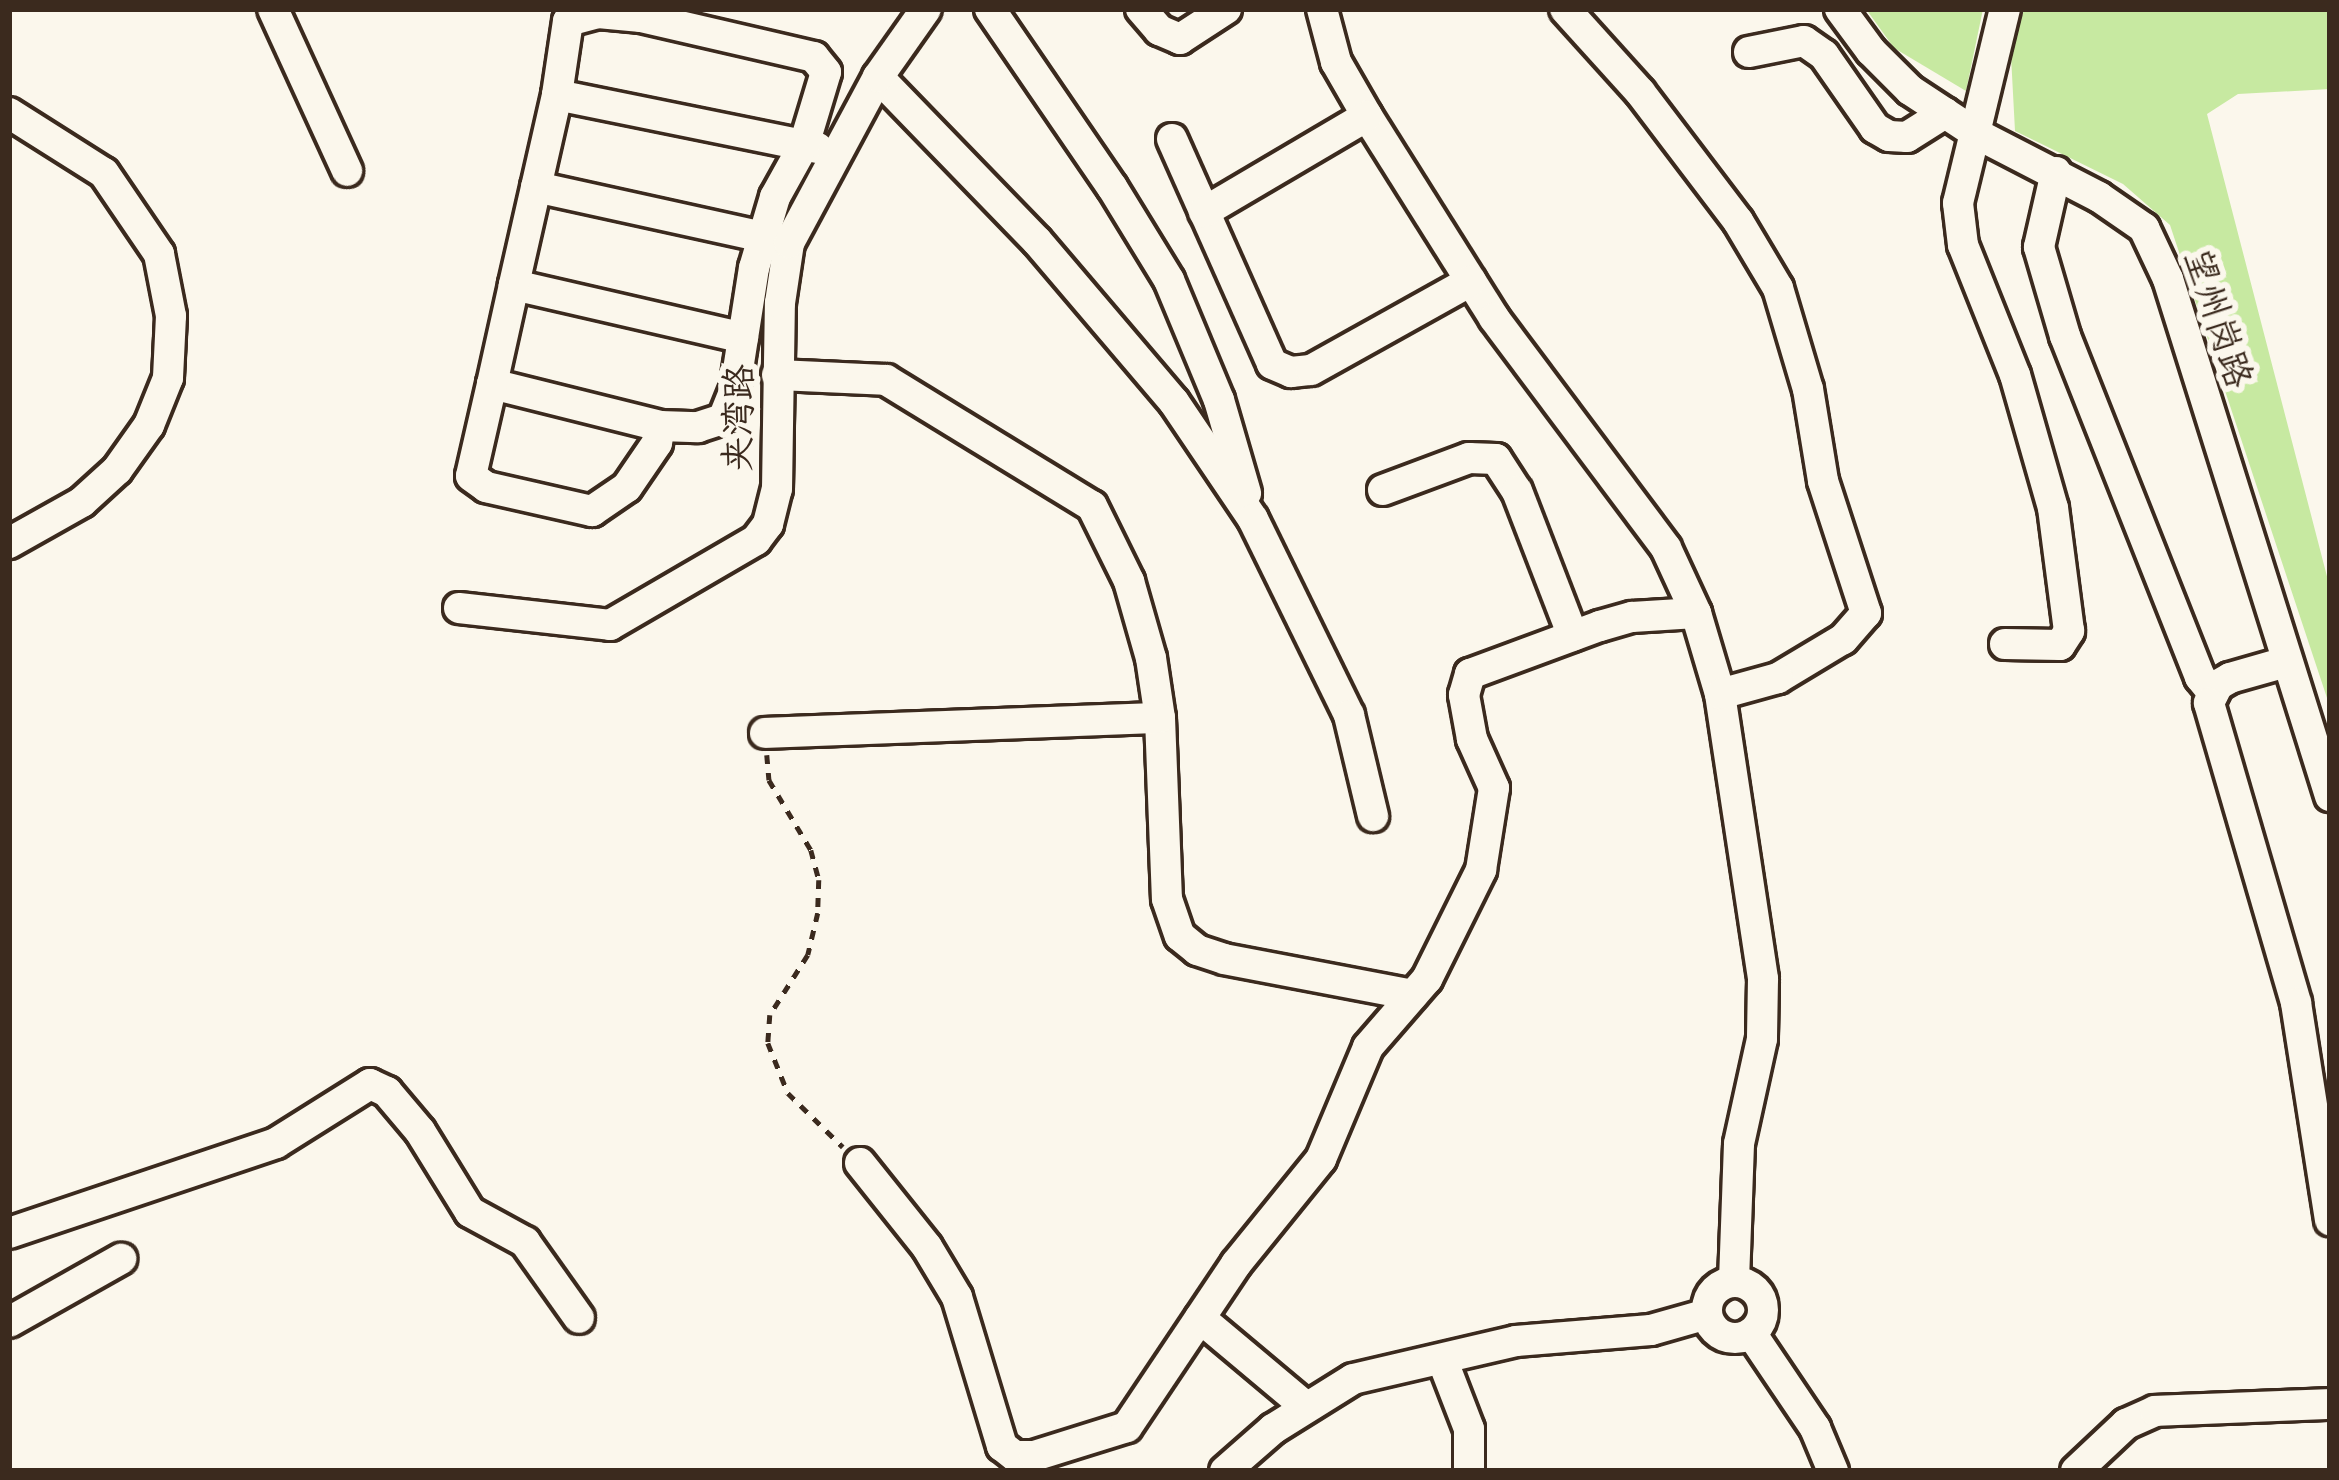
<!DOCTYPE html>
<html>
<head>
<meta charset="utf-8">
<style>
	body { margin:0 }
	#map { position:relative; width:2339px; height:1480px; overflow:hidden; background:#fbf7ec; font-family:"Shantell Sans","LXGW WenKai TC",sans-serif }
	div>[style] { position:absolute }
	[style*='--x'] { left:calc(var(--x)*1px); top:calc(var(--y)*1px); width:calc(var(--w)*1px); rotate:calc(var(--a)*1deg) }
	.green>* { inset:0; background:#c7e9a1 }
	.path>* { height:4.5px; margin-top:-2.25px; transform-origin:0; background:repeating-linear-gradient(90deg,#3b2a1e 0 9px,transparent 0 18px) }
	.roads { filter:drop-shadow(3px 0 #3b2a1e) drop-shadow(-3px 0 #3b2a1e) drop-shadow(0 3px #3b2a1e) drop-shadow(0 -3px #3b2a1e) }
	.minor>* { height:30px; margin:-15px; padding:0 15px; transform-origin:15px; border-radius:15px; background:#fbf7ec }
	.minor>.ring { margin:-15px; padding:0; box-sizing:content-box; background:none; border:30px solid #fbf7ec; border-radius:50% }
	span { translate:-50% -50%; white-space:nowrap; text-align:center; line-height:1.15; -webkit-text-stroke:12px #fbf7ec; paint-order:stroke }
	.street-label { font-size:36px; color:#3b2a1e }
	.frame { position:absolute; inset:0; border:12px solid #3b2a1e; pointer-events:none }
</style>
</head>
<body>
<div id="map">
	<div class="green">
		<div style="clip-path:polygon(1866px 9px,1983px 9px,1966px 91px,1894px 48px)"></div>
		<div style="clip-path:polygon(2024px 9px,2330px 9px,2330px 89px,2238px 94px,2207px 114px,2330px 588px,2330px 707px,2170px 225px,2123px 184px,2015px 131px,2011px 56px)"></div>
	</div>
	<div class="path">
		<div style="--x:767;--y:755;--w:25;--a:85"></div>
		<div style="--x:769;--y:780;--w:82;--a:59"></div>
		<div style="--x:811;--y:850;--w:31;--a:75"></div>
		<div style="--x:819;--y:880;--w:33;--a:92"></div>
		<div style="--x:818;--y:913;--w:43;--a:103.4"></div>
		<div style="--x:808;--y:955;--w:71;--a:122.3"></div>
		<div style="--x:770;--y:1015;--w:28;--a:94"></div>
		<div style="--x:768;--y:1043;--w:54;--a:68.2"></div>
		<div style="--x:788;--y:1093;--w:77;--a:44.5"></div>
	</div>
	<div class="roads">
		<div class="minor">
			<div style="--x:273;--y:9;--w:178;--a:65.4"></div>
			<div style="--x:990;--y:9;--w:216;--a:55.6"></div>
			<div style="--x:1112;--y:187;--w:109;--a:58.5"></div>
			<div style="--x:1169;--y:280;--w:130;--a:67.4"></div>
			<div style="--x:1219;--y:400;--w:97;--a:73.8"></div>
			<div style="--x:1141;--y:9;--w:28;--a:49"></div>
			<div style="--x:1159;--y:30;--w:23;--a:23"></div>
			<div style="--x:1180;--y:39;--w:55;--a:-33.1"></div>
			<div style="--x:1322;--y:9;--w:55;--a:75.2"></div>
			<div style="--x:1336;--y:62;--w:62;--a:60.1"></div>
			<div style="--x:1367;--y:116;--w:239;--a:57.8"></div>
			<div style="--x:1494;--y:318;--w:287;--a:53.2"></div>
			<div style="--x:1666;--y:548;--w:72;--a:65.2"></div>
			<div style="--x:1696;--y:613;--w:84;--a:73.5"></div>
			<div style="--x:1720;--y:694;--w:288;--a:81.4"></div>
			<div style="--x:1763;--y:979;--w:60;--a:91"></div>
			<div style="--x:1762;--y:1039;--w:107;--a:102.4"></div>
			<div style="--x:1739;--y:1144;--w:138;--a:92.1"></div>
			<div style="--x:1565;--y:9;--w:112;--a:47.9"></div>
			<div style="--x:1640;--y:92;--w:162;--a:52.8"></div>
			<div style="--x:1738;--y:221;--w:78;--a:59.2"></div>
			<div style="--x:1778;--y:288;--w:105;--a:73.5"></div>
			<div style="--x:1808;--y:389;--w:93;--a:80.7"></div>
			<div style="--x:1823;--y:481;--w:139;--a:72"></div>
			<div style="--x:1866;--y:613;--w:35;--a:131"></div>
			<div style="--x:1843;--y:639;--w:76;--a:149"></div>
			<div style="--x:1778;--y:678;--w:60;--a:164.6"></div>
			<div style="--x:1840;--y:9;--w:52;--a:53.6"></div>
			<div style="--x:1871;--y:51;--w:55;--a:45"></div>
			<div style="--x:1910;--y:90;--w:80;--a:33.3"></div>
			<div style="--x:1977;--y:134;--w:137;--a:27.3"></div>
			<div style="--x:2099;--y:197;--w:55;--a:34.6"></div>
			<div style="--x:2144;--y:228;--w:56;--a:64.8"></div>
			<div style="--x:2168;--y:279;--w:542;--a:72.6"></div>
			<div style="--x:1749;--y:52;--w:56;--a:-11.3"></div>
			<div style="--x:1804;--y:41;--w:24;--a:35"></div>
			<div style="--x:1824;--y:55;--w:89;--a:55.1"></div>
			<div style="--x:1875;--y:128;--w:16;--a:30"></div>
			<div style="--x:1889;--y:136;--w:18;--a:3"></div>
			<div style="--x:1907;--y:137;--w:45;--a:-32.3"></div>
			<div style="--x:878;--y:77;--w:228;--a:45.9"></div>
			<div style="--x:1037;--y:241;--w:211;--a:49.6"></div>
			<div style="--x:1174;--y:402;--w:141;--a:56"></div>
			<div style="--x:1253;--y:519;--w:218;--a:63.9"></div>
			<div style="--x:1349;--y:715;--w:104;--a:76.6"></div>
			<div style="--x:557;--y:95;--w:266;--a:11.5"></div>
			<div style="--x:9;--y:113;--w:112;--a:32.3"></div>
			<div style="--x:104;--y:173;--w:98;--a:55.8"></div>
			<div style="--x:159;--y:254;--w:63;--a:79"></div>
			<div style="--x:171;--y:316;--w:62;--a:92.8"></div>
			<div style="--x:168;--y:378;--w:51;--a:112"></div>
			<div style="--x:149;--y:425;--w:55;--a:125.4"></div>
			<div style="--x:117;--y:470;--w:47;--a:137.6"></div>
			<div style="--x:82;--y:502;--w:84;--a:150.7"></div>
			<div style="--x:1172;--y:139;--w:246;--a:66"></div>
			<div style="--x:1272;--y:364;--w:21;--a:23"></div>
			<div style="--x:1291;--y:372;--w:20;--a:-6"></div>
			<div style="--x:1311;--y:370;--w:183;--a:-29.1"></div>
			<div style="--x:2056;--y:172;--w:77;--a:102.8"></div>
			<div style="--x:2039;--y:247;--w:93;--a:73.7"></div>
			<div style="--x:2065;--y:336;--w:367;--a:68.4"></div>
			<div style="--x:2200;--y:677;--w:21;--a:51"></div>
			<div style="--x:536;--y:187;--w:232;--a:12.4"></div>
			<div style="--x:1204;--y:212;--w:189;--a:-30.5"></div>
			<div style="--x:514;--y:285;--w:235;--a:13"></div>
			<div style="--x:777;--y:375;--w:109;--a:2.6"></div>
			<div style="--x:886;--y:380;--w:241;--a:31.5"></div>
			<div style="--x:1092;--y:506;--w:84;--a:63.7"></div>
			<div style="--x:1129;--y:581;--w:80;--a:74.1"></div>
			<div style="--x:1151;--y:658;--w:61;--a:81.5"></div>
			<div style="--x:1160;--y:718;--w:181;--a:87.8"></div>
			<div style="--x:1167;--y:899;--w:39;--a:71"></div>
			<div style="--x:1180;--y:936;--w:22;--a:39"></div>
			<div style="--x:1197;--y:950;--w:28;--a:18"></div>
			<div style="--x:1224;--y:959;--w:192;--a:10.8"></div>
			<div style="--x:492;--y:384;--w:173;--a:14"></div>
			<div style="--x:660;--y:426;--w:38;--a:2"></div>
			<div style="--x:698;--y:427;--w:26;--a:-18"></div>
			<div style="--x:723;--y:419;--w:32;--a:-68"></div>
			<div style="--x:735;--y:389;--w:122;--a:-81.1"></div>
			<div style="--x:754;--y:268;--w:74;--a:-73.5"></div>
			<div style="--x:775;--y:197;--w:60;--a:-60.9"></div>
			<div style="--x:804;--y:145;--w:76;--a:-73.2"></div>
			<div style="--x:826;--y:72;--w:19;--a:-129"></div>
			<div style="--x:814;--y:57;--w:178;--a:-167"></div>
			<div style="--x:641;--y:17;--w:43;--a:-174.7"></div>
			<div style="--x:598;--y:13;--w:31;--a:165"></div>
			<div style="--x:568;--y:21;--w:75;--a:98.5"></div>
			<div style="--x:557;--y:95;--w:195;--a:102.8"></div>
			<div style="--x:514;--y:285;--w:101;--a:102.5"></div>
			<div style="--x:492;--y:384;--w:94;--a:102.9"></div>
			<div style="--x:471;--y:476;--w:19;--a:36"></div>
			<div style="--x:486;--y:487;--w:109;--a:12.8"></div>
			<div style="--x:592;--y:511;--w:42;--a:-34.4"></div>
			<div style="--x:627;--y:487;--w:53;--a:-55.7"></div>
			<div style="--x:657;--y:443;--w:17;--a:-80"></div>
			<div style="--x:1383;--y:490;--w:92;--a:-20.4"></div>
			<div style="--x:1469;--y:458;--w:27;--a:2"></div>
			<div style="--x:1496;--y:459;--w:38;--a:57"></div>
			<div style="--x:1517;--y:491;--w:155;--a:68.9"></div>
			<div style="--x:459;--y:608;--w:152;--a:6.4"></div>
			<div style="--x:610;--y:625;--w:169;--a:-30.2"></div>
			<div style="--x:756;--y:540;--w:20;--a:-53"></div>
			<div style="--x:768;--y:524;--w:36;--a:-76"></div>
			<div style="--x:777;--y:489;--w:186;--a:-89.1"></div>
			<div style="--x:780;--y:303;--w:61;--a:-81.5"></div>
			<div style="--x:789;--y:243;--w:188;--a:-61.8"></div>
			<div style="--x:878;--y:77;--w:83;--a:-54.8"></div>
			<div style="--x:2005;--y:644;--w:55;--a:1"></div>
			<div style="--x:2060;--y:645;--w:17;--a:-57"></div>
			<div style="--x:2069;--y:631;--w:124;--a:-97.4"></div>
			<div style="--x:2053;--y:508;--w:138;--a:-105.9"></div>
			<div style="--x:2015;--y:375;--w:140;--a:-111.8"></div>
			<div style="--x:1963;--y:245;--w:42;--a:-96.8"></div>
			<div style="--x:1958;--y:203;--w:200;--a:-76.4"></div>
			<div style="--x:2286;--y:662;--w:58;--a:164.1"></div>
			<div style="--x:2230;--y:678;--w:14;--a:150"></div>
			<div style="--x:2218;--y:685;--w:20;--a:117"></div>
			<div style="--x:2209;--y:703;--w:312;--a:73.8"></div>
			<div style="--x:2296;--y:1003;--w:220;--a:81.1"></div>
			<div style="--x:765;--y:733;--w:395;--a:-2.2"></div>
			<div style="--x:860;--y:1163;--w:107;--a:51.4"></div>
			<div style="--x:927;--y:1247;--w:58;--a:59"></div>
			<div style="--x:957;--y:1297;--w:156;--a:73.2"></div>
			<div style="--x:1002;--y:1446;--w:16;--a:38"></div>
			<div style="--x:1015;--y:1456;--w:19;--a:0"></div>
			<div style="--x:1034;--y:1456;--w:97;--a:-17.3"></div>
			<div style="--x:1127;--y:1427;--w:196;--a:-56.2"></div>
			<div style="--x:1236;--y:1264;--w:135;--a:-51"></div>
			<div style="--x:1321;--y:1159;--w:121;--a:-67.2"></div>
			<div style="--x:1368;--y:1047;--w:90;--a:-49.1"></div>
			<div style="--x:1427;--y:979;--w:122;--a:-63.6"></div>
			<div style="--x:1481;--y:870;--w:83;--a:-81"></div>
			<div style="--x:1494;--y:788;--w:54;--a:-114.2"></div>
			<div style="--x:1472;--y:739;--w:45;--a:-100.3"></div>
			<div style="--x:1464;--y:695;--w:22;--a:-74"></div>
			<div style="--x:1470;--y:674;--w:139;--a:-20.3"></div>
			<div style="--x:1600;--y:626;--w:33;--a:-16"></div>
			<div style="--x:1632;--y:617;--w:64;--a:-3.6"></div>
			<div style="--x:9;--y:1233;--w:282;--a:-18.6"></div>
			<div style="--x:276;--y:1143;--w:111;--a:-32.1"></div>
			<div style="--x:370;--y:1084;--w:19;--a:25"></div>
			<div style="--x:387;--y:1092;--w:51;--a:49.8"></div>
			<div style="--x:420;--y:1131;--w:95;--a:58.3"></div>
			<div style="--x:470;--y:1212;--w:63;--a:28.6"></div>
			<div style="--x:525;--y:1242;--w:93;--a:54.6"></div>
			<div class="ring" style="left:1707px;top:1282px;width:26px;height:26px"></div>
			<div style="--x:1200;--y:1318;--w:137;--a:40"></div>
			<div style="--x:9;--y:1322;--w:129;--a:-29.4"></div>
			<div style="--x:1751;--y:1333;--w:115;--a:56"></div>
			<div style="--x:1815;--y:1428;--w:47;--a:67.3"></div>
			<div style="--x:1442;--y:1359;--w:75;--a:68.9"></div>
			<div style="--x:1469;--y:1429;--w:42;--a:90"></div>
			<div style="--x:1225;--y:1471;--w:64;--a:-41.2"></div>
			<div style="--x:1273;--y:1429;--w:94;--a:-32"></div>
			<div style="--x:1353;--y:1379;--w:167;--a:-13.1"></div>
			<div style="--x:1516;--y:1341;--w:135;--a:-4.7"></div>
			<div style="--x:1651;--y:1330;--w:58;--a:-15.9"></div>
			<div style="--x:2076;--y:1471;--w:69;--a:-43.2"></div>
			<div style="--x:2126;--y:1424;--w:32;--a:-24"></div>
			<div style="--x:2155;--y:1411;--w:175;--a:-2.3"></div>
		</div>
	</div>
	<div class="street-label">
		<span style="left:2219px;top:318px;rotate:72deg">望州岗路</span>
		<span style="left:738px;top:418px;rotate:-89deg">夹湾路</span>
	</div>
	<div class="frame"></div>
</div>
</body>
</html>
